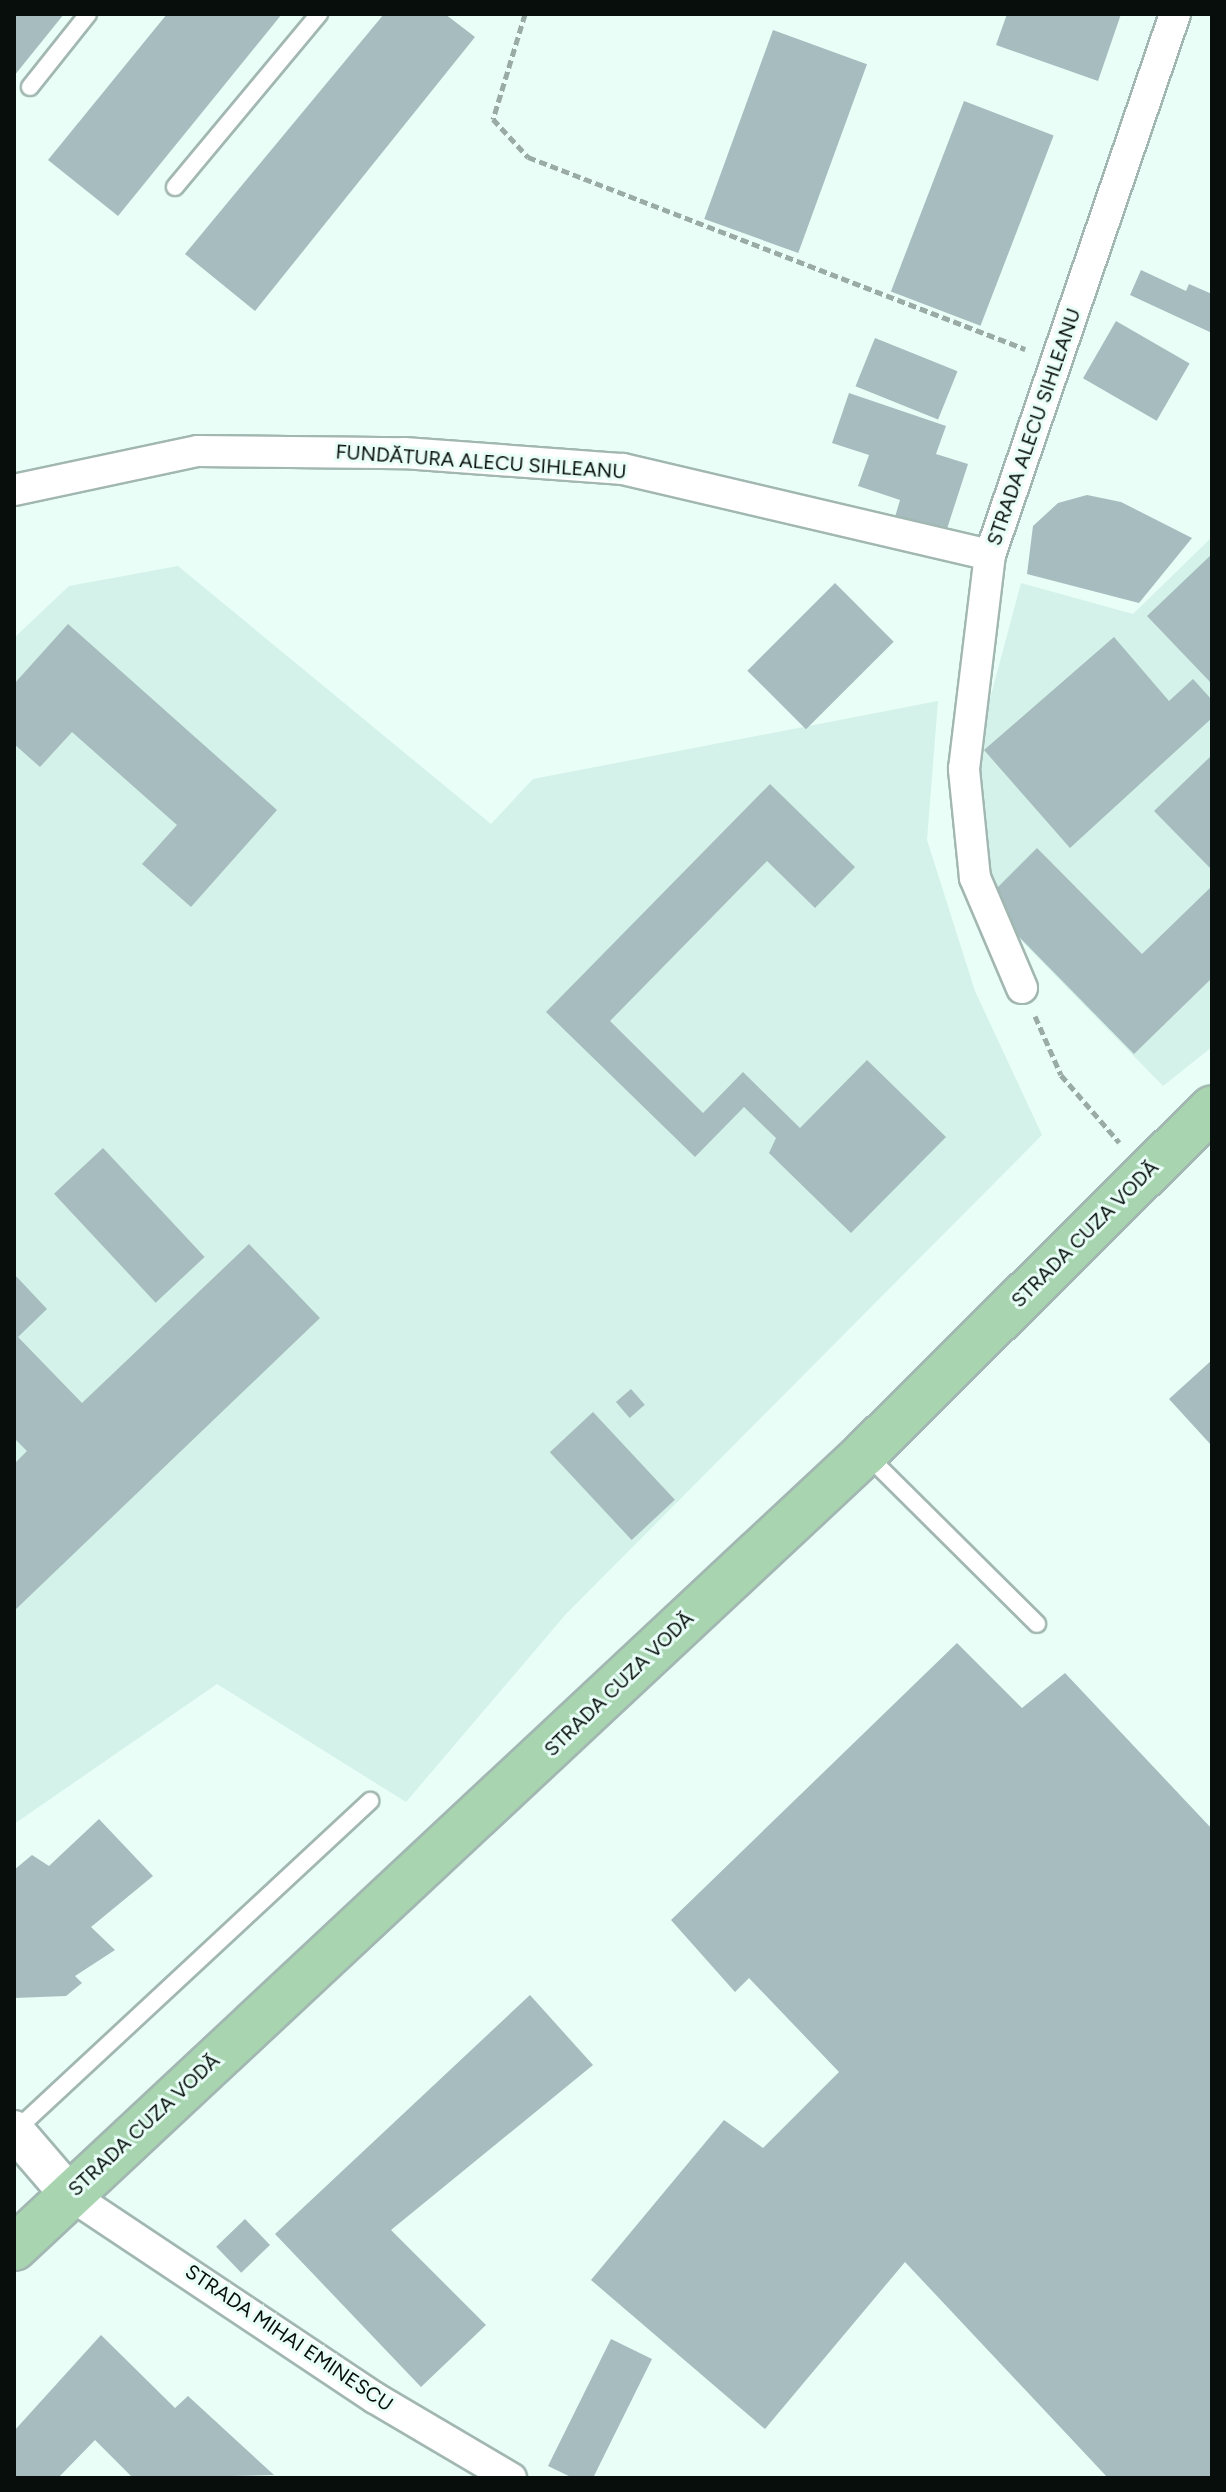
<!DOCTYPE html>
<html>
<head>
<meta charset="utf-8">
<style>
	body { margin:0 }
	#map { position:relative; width:1226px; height:2492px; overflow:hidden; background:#e8fef7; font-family:Figtree,sans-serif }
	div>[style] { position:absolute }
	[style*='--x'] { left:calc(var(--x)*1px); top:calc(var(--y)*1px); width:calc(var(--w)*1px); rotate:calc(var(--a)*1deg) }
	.built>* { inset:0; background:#d4f2e9 }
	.building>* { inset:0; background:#a6bcbe; transform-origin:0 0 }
	.path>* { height:5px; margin-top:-2.5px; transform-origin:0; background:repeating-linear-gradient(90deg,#9aaba6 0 8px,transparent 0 12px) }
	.roads { filter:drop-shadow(2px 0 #a2b7b1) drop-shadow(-2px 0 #a2b7b1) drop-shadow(0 2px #a2b7b1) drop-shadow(0 -2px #a2b7b1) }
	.service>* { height:16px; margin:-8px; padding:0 8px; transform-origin:8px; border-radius:8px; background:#fff }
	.minor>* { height:30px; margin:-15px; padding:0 15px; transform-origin:15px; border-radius:15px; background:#fff }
	.tertiary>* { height:38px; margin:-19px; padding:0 19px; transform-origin:19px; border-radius:19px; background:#fff }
	.primary>* { height:44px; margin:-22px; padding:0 22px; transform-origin:22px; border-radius:22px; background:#a8d5b0 }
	span { translate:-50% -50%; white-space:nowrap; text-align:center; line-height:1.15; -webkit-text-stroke:6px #e8fef7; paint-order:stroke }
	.street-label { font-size:20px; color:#070e0c }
	.frame { position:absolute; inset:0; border:16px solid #070e0c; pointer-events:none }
</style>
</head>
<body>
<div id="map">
	<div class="built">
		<div style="clip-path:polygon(1212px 537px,1212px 1047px,1163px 1086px,983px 901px,973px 762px,1021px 583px,1133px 614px)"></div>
		<div style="clip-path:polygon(178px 566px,491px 824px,533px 779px,938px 701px,927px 840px,975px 991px,1042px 1135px,566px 1614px,406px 1802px,217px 1684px,14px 1824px,14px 638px,69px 586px)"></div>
	</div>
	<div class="building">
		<div style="clip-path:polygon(14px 14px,64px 14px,14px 76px)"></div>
		<div style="clip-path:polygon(167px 14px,282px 14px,118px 216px,48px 160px)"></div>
		<div style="clip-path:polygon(384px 14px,445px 14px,475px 37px,255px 311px,185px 254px)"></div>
		<div style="clip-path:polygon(1007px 14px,1121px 14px,1098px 81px,996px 45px)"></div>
		<div style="left:773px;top:30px;width:100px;height:201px;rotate:20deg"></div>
		<div style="left:964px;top:101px;width:96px;height:204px;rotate:21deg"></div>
		<div style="clip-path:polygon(1141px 270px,1186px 291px,1189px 284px,1212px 294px,1212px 333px,1130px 295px)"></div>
		<div style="left:1116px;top:321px;width:85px;height:66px;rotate:30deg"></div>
		<div style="left:875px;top:338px;width:89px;height:52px;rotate:22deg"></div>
		<div style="clip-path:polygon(849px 393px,946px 426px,936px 454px,968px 464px,945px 535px,895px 517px,900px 500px,858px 486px,869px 455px,832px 443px)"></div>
		<div style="clip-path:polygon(1087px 495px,1121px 502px,1192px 538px,1139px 603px,1027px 574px,1033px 526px,1058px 503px)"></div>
		<div style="clip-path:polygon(1212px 554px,1212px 684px,1147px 616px)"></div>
		<div style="left:835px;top:583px;width:83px;height:124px;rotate:45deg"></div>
		<div style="clip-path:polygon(68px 624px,277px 810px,191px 907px,142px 864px,177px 825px,72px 732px,40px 767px,14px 744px,14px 684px)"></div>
		<div style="clip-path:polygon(1114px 637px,1169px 701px,1193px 679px,1212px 700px,1212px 718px,1070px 848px,984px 750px)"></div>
		<div style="clip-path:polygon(1212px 755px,1212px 870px,1154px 811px)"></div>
		<div style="clip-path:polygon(770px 784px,855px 867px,815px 908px,767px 861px,610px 1021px,703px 1113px,743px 1072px,800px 1128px,867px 1060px,946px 1137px,851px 1233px,769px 1153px,776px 1138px,744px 1107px,695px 1157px,546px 1012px)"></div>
		<div style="clip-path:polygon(1037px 848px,1142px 954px,1212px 886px,1212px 978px,1134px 1054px,984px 901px)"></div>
		<div style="left:103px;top:1148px;width:149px;height:67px;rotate:47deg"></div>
		<div style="clip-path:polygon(249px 1244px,320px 1318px,14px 1611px,14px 1464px,27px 1451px,14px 1438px,14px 1274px,47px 1309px,18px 1337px,82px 1403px)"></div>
		<div style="clip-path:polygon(1212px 1360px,1212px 1446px,1169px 1399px)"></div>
		<div style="left:631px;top:1389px;width:21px;height:20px;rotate:49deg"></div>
		<div style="left:593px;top:1412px;width:120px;height:59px;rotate:47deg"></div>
		<div style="clip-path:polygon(957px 1643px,1022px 1708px,1065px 1673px,1212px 1829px,1212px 2478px,1108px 2478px,905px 2262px,765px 2429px,591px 2280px,724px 2120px,763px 2148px,839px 2072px,749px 1978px,735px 1992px,671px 1920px)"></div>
		<div style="clip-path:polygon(99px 1819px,153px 1876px,91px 1927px,115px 1950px,75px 1976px,82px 1983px,66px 1996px,14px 1998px,14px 1870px,32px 1855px,49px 1866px)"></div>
		<div style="clip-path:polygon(530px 1995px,593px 2065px,391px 2230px,486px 2325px,421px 2387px,275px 2234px)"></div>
		<div style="left:245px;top:2219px;width:36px;height:40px;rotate:46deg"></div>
		<div style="clip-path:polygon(101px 2335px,175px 2408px,188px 2396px,274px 2475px,133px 2478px,95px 2440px,58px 2478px,14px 2478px,14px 2431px)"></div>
		<div style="clip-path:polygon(611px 2339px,652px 2359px,593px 2478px,573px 2478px,548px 2466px)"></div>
	</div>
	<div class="path">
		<div style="--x:525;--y:14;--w:110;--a:106.9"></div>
		<div style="--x:493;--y:119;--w:52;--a:47.4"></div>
		<div style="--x:528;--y:157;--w:533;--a:21.12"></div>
		<div style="--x:1035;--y:1016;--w:64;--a:66.2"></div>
		<div style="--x:1061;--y:1075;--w:89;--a:49.1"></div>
	</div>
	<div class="roads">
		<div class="service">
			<div style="--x:30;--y:87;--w:93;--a:-51.5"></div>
			<div style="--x:175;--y:187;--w:225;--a:-50.2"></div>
			<div style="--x:866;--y:1454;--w:241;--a:44.8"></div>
			<div style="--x:15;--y:2131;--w:485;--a:-42.9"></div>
		</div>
		<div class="minor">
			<div style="--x:14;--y:490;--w:188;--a:-12"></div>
			<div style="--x:198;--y:451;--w:206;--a:0.6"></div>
			<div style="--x:404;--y:453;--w:220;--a:4.2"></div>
			<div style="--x:623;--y:469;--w:377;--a:13.2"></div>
			<div style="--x:1022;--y:988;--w:120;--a:-113.1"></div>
			<div style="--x:975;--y:878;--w:110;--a:-95.8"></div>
			<div style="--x:964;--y:769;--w:216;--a:-83.1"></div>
			<div style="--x:990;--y:555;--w:572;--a:-71.12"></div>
			<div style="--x:69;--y:2194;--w:368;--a:33.7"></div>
			<div style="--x:375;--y:2398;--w:158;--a:30.5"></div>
		</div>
		<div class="tertiary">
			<div style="--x:14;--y:2130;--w:84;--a:49.3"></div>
		</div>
		<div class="primary">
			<div style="--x:14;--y:2248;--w:1165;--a:-43.05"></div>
			<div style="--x:865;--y:1453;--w:489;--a:-44.8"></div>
		</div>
	</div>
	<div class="street-label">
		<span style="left:1034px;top:427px;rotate:-71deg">STRADA ALECU SIHLEANU</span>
		<span style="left:481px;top:462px;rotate:4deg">FUNDĂTURA ALECU SIHLEANU</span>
		<span style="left:1085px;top:1234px;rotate:-45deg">STRADA CUZA VODĂ</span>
		<span style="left:619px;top:1684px;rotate:-44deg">STRADA CUZA VODĂ</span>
		<span style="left:144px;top:2125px;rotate:-43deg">STRADA CUZA VODĂ</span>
		<span style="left:289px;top:2338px;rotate:34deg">STRADA MIHAI EMINESCU</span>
	</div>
	<div class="frame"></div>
</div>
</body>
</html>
